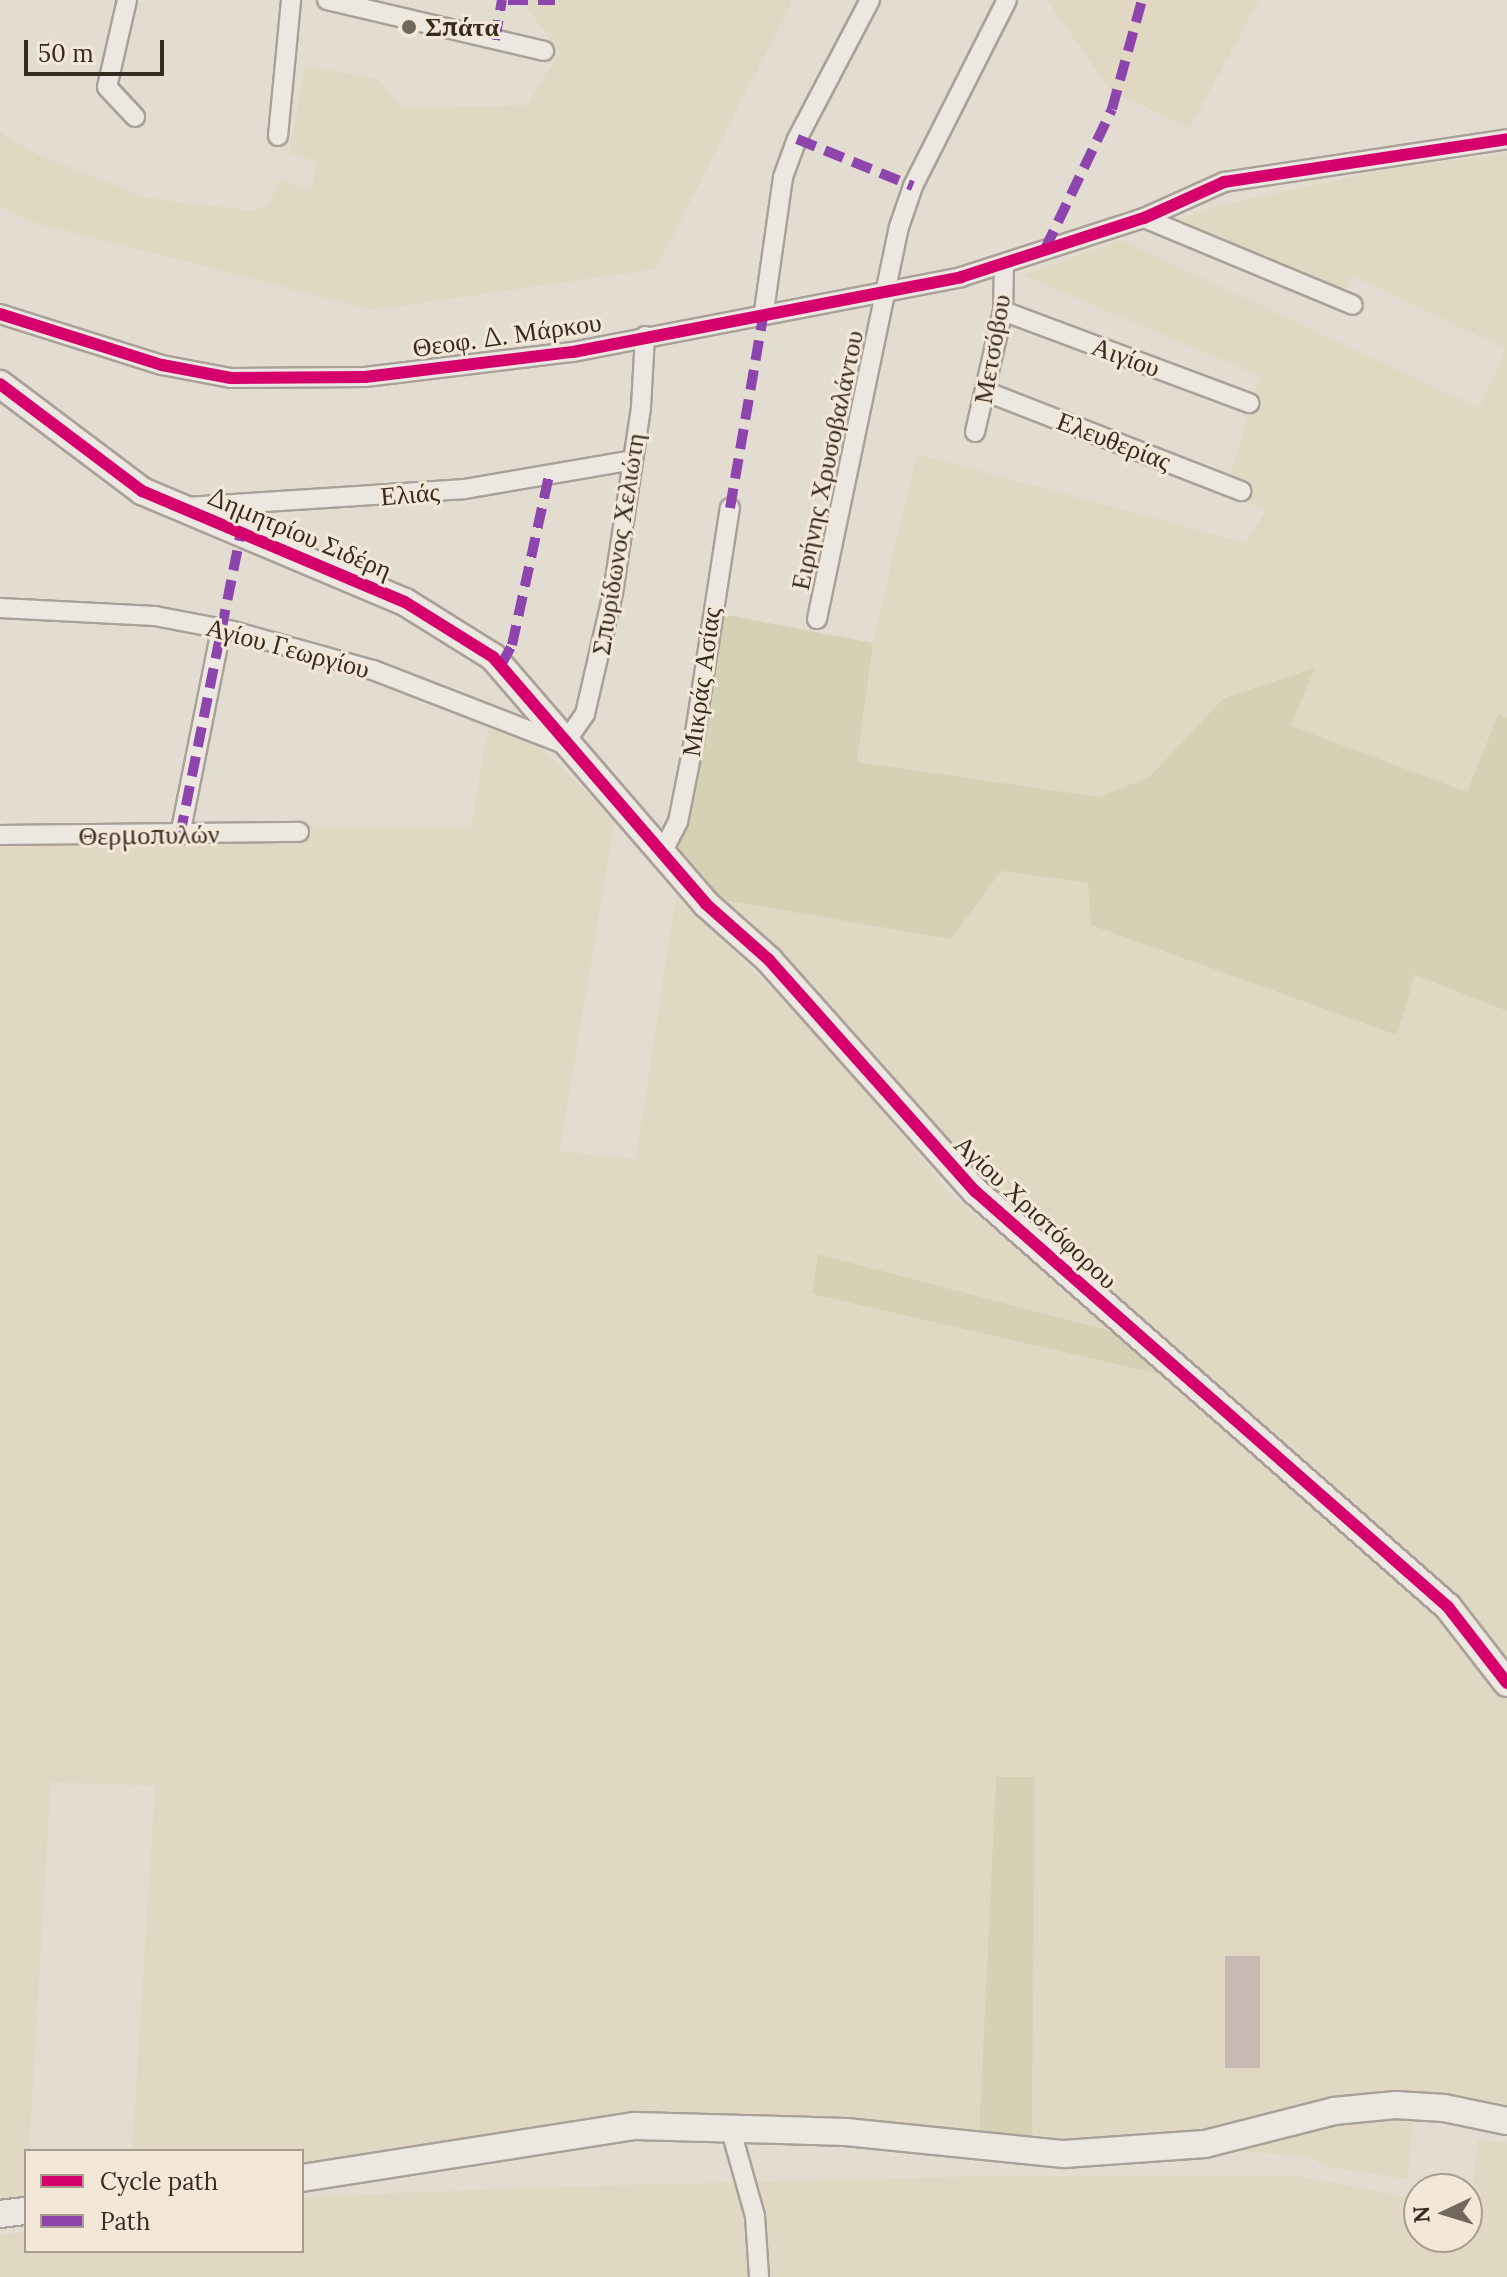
<!DOCTYPE html>
<html>
<head>
<meta charset="utf-8">
<style>
	body { margin:0 }
	#map { position:relative; width:1507px; height:2277px; overflow:hidden; background:#e3dcd1; font-family:Lora,serif }
	div>[style] { position:absolute }
	[style*='--x'] { left:calc(var(--x)*1px); top:calc(var(--y)*1px); width:calc(var(--w)*1px); rotate:calc(var(--a)*1deg) }
	.farmland>* { inset:0; background:#e1d8c3 }
	.green>* { inset:0; background:#d4d1b4 }
	.building>* { inset:0; background:#c6bab2; transform-origin:0 0 }
	.roads { filter:drop-shadow(2px 0 #a9a199) drop-shadow(-2px 0 #a9a199) drop-shadow(0 2px #a9a199) drop-shadow(0 -2px #a9a199) }
	.street>* { height:18px; margin:-9px; padding:0 9px; transform-origin:9px; border-radius:9px; background:#ece7e1 }
	.secondary>* { height:26px; margin:-13px; padding:0 13px; transform-origin:13px; border-radius:13px; background:#ece7e1 }
	.quiet>* { height:10px; margin-top:-5px; transform-origin:0; background:repeating-linear-gradient(90deg,#8e44ad 0 20px,transparent 0 30px) }
	.cycleway>* { height:12px; margin:-6px; padding:0 6px; transform-origin:6px; border-radius:6px; background:#d6006c }
	.dots>* { width:22px; height:22px; translate:-50% -50%; box-sizing:border-box; border:4px solid #f3e8d8; border-radius:50% }
	span { translate:-50% -50%; white-space:nowrap; text-align:center; line-height:1.15; -webkit-text-stroke:6px #f3e8d8; paint-order:stroke }
	.poi-label { font-size:26px; color:#372a21; font-weight:700 }
	.left { translate:0 -50%; text-align:left }
	.street-label { font-size:26px; color:#372a21 }
	.legend { position:absolute; left:24px; top:2149px; width:280px; height:104px; box-sizing:border-box; background:#f3e8d8; border:2px solid #a89c8f; margin:0; padding:10px 14px; list-style:none; font-size:24px; color:#372a21 }
	.legend li { display:flex; align-items:center; gap:16px; height:40px }
	.legend b { width:40px; border:2px solid #a89c8f }
	.north { position:absolute; left:1403px; top:2173px; width:80px; height:80px; box-sizing:border-box; background:#f3e8d8; border:2px solid #a89c8f; border-radius:50%; rotate:266deg; font-size:22px; font-weight:700; line-height:32px; text-align:center; color:#372a21 }
	.north::after { content:''; display:block; margin:auto; width:28px; height:36px; background:#73685f; clip-path:polygon(50% 0,100% 100%,50% 72%,0 100%) }
	.scale { position:absolute; left:24px; top:40px; width:140px; height:36px; box-sizing:border-box; border:4px solid #372a21; border-top:0; padding-left:10px; font-size:24px; line-height:28px; white-space:nowrap; color:#372a21; -webkit-text-stroke:6px #f3e8d8; paint-order:stroke }
</style>
</head>
<body>
<div id="map">
	<div class="farmland">
		<div style="clip-path:polygon(521px 0,793px 0,656px 269px,373px 310px,29px 221px,0 206px,0 132px,36px 154px,147px 198px,254px 211px,270px 205px,279px 180px,311px 190px,317px 162px,289px 152px,305px 66px,378px 79px,402px 108px,527px 105px,560px 52px)"></div>
		<div style="clip-path:polygon(1047px 0,1259px 0,1190px 128px,1111px 91px)"></div>
		<div style="clip-path:polygon(1507px 153px,1507px 717px,1497px 714px,1467px 792px,1291px 726px,1315px 669px,1224px 698px,1149px 777px,1100px 797px,857px 762px,873px 642px,917px 454px,1246px 543px,1266px 510px,1225px 492px,1260px 376px,1023px 275px,1121px 240px,1479px 408px,1506px 349px,1352px 275px,1342px 296px,1160px 225px,1221px 205px,1393px 168px)"></div>
		<div style="clip-path:polygon(488px 728px,532px 739px,615px 820px,560px 1151px,636px 1159px,676px 895px,820px 1037px,952px 1196px,1118px 1333px,819px 1254px,812px 1294px,1172px 1377px,1205px 1411px,1257px 1420px,993px 1197px,711px 898px,951px 939px,1001px 871px,1088px 883px,1396px 1035px,1415px 975px,1507px 1011px,1507px 2106px,1415px 2092px,1408px 2179px,1323px 2166px,1312px 2157px,1032px 2135px,1035px 1777px,996px 1778px,979px 2136px,632px 2115px,302px 2169px,302px 2151px,132px 2151px,155px 1786px,51px 1782px,26px 2202px,0 2205px,0 824px,471px 828px)"></div>
		<div style="clip-path:polygon(1478px 2140px,1507px 2143px,1507px 2277px,0 2277px,0 2235px,26px 2232px,26px 2251px,302px 2251px,302px 2197px,546px 2187px,993px 2176px,1297px 2176px,1419px 2199px,1419px 2237px,1467px 2237px)"></div>
	</div>
	<div class="green">
		<div style="clip-path:polygon(717px 613px,873px 643px,857px 762px,1100px 797px,1149px 777px,1224px 698px,1315px 668px,1291px 726px,1467px 792px,1498px 714px,1507px 717px,1507px 1011px,1415px 975px,1397px 1035px,1091px 925px,1088px 883px,1001px 871px,951px 939px,711px 898px,677px 853px,694px 801px)"></div>
		<div style="clip-path:polygon(818px 1254px,1118px 1333px,1172px 1377px,812px 1294px)"></div>
		<div style="clip-path:polygon(996px 1777px,1035px 1777px,1032px 2135px,979px 2136px)"></div>
	</div>
	<div class="building">
		<div style="left:1225px;top:1956px;width:35px;height:112px"></div>
	</div>
	<div class="roads">
		<div class="street">
			<div style="--x:127;--y:0;--w:89;--a:102.9"></div>
			<div style="--x:107;--y:87;--w:41;--a:47"></div>
			<div style="--x:327;--y:0;--w:223;--a:13.2"></div>
			<div style="--x:278;--y:136;--w:137;--a:-84.5"></div>
			<div style="--x:1144;--y:218;--w:226;--a:22.6"></div>
			<div style="--x:764;--y:311;--w:135;--a:-81.9"></div>
			<div style="--x:783;--y:177;--w:40;--a:-69.8"></div>
			<div style="--x:797;--y:139;--w:157;--a:-62.3"></div>
			<div style="--x:1003;--y:311;--w:263;--a:20.5"></div>
			<div style="--x:0;--y:314;--w:170;--a:17.5"></div>
			<div style="--x:162;--y:365;--w:70;--a:10.7"></div>
			<div style="--x:231;--y:378;--w:134;--a:-0.4"></div>
			<div style="--x:365;--y:377;--w:209;--a:-6.9"></div>
			<div style="--x:573;--y:352;--w:395;--a:-10.9"></div>
			<div style="--x:961;--y:277;--w:192;--a:-17.9"></div>
			<div style="--x:1144;--y:218;--w:88;--a:-24.2"></div>
			<div style="--x:1224;--y:182;--w:286;--a:-8.6"></div>
			<div style="--x:987;--y:392;--w:273;--a:21.3"></div>
			<div style="--x:975;--y:432;--w:124;--a:-77"></div>
			<div style="--x:1003;--y:311;--w:46;--a:-88.8"></div>
			<div style="--x:188;--y:507;--w:277;--a:-3.7"></div>
			<div style="--x:464;--y:489;--w:171;--a:-9.7"></div>
			<div style="--x:0;--y:608;--w:155;--a:3"></div>
			<div style="--x:155;--y:616;--w:79;--a:10.9"></div>
			<div style="--x:233;--y:631;--w:145;--a:15.6"></div>
			<div style="--x:373;--y:670;--w:205;--a:21.2"></div>
			<div style="--x:564;--y:744;--w:37;--a:-55"></div>
			<div style="--x:585;--y:714;--w:124;--a:-77"></div>
			<div style="--x:613;--y:593;--w:188;--a:-81.4"></div>
			<div style="--x:641;--y:407;--w:71;--a:-86.8"></div>
			<div style="--x:817;--y:619;--w:400;--a:-78.2"></div>
			<div style="--x:899;--y:227;--w:43;--a:-71.1"></div>
			<div style="--x:913;--y:186;--w:208;--a:-63.2"></div>
			<div style="--x:0;--y:835;--w:299;--a:-0.6"></div>
			<div style="--x:180;--y:835;--w:210;--a:-78.7"></div>
			<div style="--x:662;--y:853;--w:35;--a:-63"></div>
			<div style="--x:678;--y:822;--w:77;--a:-78.8"></div>
			<div style="--x:693;--y:746;--w:241;--a:-81.2"></div>
			<div style="--x:730;--y:2127;--w:92;--a:74.3"></div>
			<div style="--x:755;--y:2216;--w:61;--a:86.2"></div>
		</div>
		<div class="secondary">
			<div style="--x:0;--y:384;--w:178;--a:37"></div>
			<div style="--x:142;--y:491;--w:285;--a:22.9"></div>
			<div style="--x:405;--y:602;--w:104;--a:32"></div>
			<div style="--x:493;--y:657;--w:326;--a:49.2"></div>
			<div style="--x:706;--y:904;--w:84;--a:41.6"></div>
			<div style="--x:769;--y:960;--w:310;--a:48.3"></div>
			<div style="--x:975;--y:1191;--w:630;--a:41.33"></div>
			<div style="--x:1448;--y:1607;--w:96;--a:52.2"></div>
			<div style="--x:302;--y:2178;--w:337;--a:-8.9"></div>
			<div style="--x:635;--y:2126;--w:211;--a:1.6"></div>
			<div style="--x:846;--y:2132;--w:219;--a:5.8"></div>
			<div style="--x:1064;--y:2154;--w:141;--a:-4.1"></div>
			<div style="--x:1205;--y:2144;--w:133;--a:-14.3"></div>
			<div style="--x:1334;--y:2111;--w:62;--a:-5.5"></div>
			<div style="--x:1396;--y:2105;--w:48;--a:3.6"></div>
			<div style="--x:1444;--y:2108;--w:64;--a:11.7"></div>
			<div style="--x:0;--y:2214;--w:26;--a:-7"></div>
		</div>
	</div>
	<div class="quiet">
		<div style="--x:508;--y:0;--w:47;--a:0"></div>
		<div style="--x:495;--y:40;--w:41;--a:-80.1"></div>
		<div style="--x:797;--y:139;--w:125;--a:22.1"></div>
		<div style="--x:1045;--y:249;--w:155;--a:-64.4"></div>
		<div style="--x:1112;--y:109;--w:113;--a:-74.6"></div>
		<div style="--x:730;--y:508;--w:200;--a:-80.2"></div>
		<div style="--x:501;--y:665;--w:23;--a:-61"></div>
		<div style="--x:512;--y:645;--w:173;--a:-77.7"></div>
		<div style="--x:180;--y:835;--w:309;--a:-78.6"></div>
	</div>
	<div class="cycleway">
		<div style="--x:0;--y:314;--w:170;--a:17.5"></div>
		<div style="--x:162;--y:365;--w:70;--a:10.7"></div>
		<div style="--x:231;--y:378;--w:134;--a:-0.4"></div>
		<div style="--x:365;--y:377;--w:209;--a:-6.9"></div>
		<div style="--x:573;--y:352;--w:395;--a:-10.9"></div>
		<div style="--x:961;--y:277;--w:192;--a:-17.9"></div>
		<div style="--x:1144;--y:218;--w:88;--a:-24.2"></div>
		<div style="--x:1224;--y:182;--w:286;--a:-8.6"></div>
		<div style="--x:0;--y:384;--w:178;--a:37"></div>
		<div style="--x:142;--y:491;--w:285;--a:22.9"></div>
		<div style="--x:405;--y:602;--w:104;--a:32"></div>
		<div style="--x:493;--y:657;--w:326;--a:49.2"></div>
		<div style="--x:706;--y:904;--w:84;--a:41.6"></div>
		<div style="--x:769;--y:960;--w:310;--a:48.3"></div>
		<div style="--x:975;--y:1191;--w:630;--a:41.33"></div>
		<div style="--x:1448;--y:1607;--w:96;--a:52.2"></div>
	</div>
	<div class="dots">
		<div style="left:409px;top:27px;background:#73685f"></div>
	</div>
	<div class="poi-label">
		<span class="left" style="left:425px;top:27px">Σπάτα</span>
	</div>
	<div class="street-label">
		<span style="left:507px;top:335px;rotate:-8deg">Θεοφ. Δ. Μάρκου</span>
		<span style="left:992px;top:349px;rotate:-80deg">Μετσόβου</span>
		<span style="left:1126px;top:357px;rotate:20deg">Αιγίου</span>
		<span style="left:1114px;top:441px;rotate:21deg">Ελευθερίας</span>
		<span style="left:827px;top:460px;rotate:-78deg">Ειρήνης Χρυσοβαλάντου</span>
		<span style="left:410px;top:494px;rotate:-5deg">Ελιάς</span>
		<span style="left:300px;top:533px;rotate:23deg">Δημητρίου Σιδέρη</span>
		<span style="left:618px;top:544px;rotate:-81deg">Σπυρίδωνος Χελιώτη</span>
		<span style="left:288px;top:648px;rotate:15deg">Αγίου Γεωργίου</span>
		<span style="left:701px;top:682px;rotate:-82deg">Μικράς Ασίας</span>
		<span style="left:149px;top:835px;rotate:-1deg">Θερμοπυλών</span>
		<span style="left:1036px;top:1212px;rotate:43deg">Αγίου Χριστόφορου</span>
	</div>
	<ul class="legend">
	<li><b style="height:10px;background:#d6006c"></b>Cycle path</li>
	<li><b style="height:10px;background:#8e44ad"></b>Path</li>
	</ul>
	<div class="north">N</div>
	<div class="scale">50 m</div>
</div>
</body>
</html>
